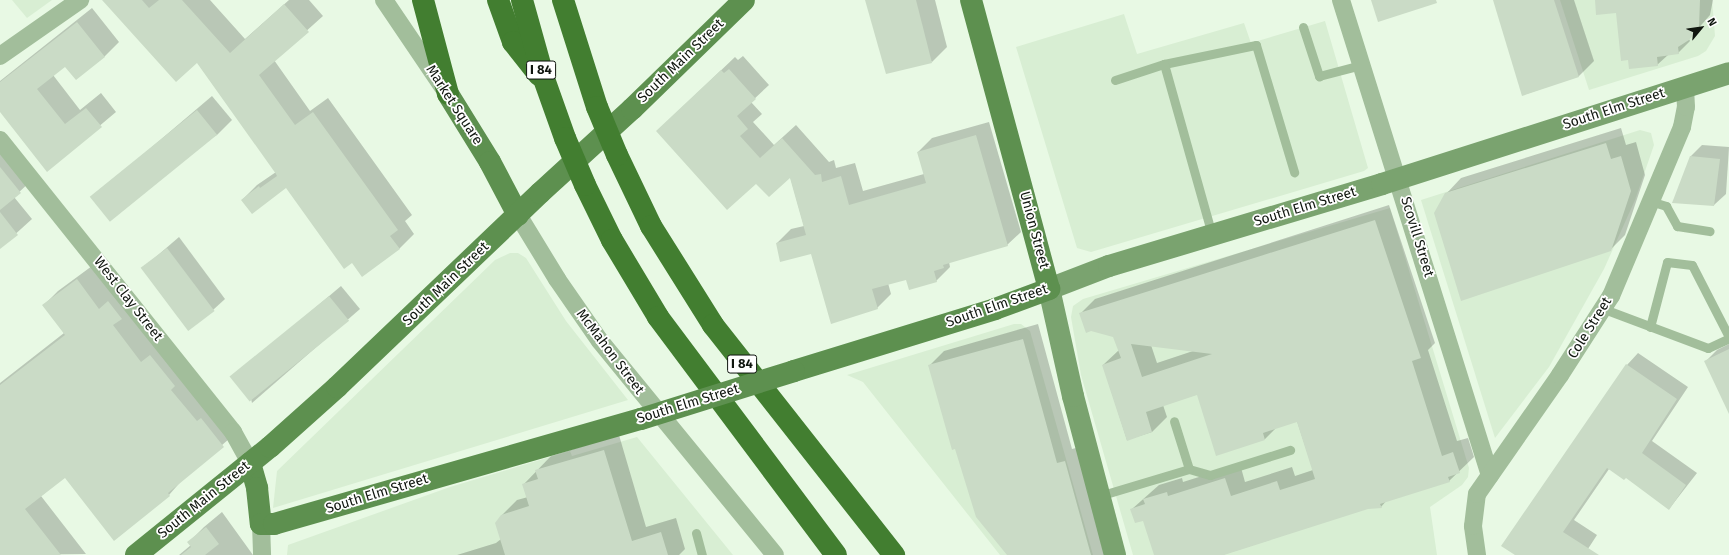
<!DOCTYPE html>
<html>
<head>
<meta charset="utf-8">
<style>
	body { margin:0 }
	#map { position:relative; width:1729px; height:555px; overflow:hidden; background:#e8f9e4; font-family:"Fira Sans",sans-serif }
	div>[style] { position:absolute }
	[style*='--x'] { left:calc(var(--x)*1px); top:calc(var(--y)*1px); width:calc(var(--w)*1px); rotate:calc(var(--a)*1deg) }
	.built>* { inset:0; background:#d8eed3 }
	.shadow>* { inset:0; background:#0003 }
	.building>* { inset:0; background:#cadbc6; transform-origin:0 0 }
	.service>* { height:9px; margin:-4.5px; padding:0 4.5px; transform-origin:4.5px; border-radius:4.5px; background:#a2be9b }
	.minor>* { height:18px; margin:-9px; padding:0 9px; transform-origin:9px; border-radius:9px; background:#a2be9b }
	.secondary>* { height:22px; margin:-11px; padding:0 11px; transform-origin:11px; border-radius:11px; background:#7aa36f }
	.primary>* { height:22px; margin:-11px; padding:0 11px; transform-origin:11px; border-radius:11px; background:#5d904f }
	.motorway>* { height:22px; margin:-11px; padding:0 11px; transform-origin:11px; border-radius:11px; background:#427e30 }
	.primary-bridge>* { height:22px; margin:-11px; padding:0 11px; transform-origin:11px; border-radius:11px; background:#5d904f }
	.motorway-bridge>* { height:22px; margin:-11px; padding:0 11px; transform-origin:11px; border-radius:11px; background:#427e30 }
	span { translate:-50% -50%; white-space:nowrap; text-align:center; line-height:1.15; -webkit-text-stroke:3.5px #fff; paint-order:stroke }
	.shield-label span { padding:1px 3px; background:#fff; border:1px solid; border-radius:3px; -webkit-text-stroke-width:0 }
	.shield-label { font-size:13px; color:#10160f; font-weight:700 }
	.street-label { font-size:14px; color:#10160f }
	.north { position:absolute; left:1681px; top:8px; width:40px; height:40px; -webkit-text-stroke:3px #fff; paint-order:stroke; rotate:61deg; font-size:11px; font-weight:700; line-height:16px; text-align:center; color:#10160f }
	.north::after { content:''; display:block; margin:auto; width:14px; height:18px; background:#10160f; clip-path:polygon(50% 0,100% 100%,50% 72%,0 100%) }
</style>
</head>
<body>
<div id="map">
	<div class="built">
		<div style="clip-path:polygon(12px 0,52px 0,27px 18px)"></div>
		<div style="clip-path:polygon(1560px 0,1712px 0,1715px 36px,1706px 51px,1698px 56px,1589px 90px)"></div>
		<div style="clip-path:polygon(1124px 14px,1137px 54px,1244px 23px,1251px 43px,1325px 21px,1368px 168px,1364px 171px,1091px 252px,1077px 248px,1016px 47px)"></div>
		<div style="clip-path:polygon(1640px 130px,1651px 133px,1654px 145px,1635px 200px,1604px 269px,1549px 367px,1495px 438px,1421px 200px)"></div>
		<div style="clip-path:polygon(1390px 208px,1469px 468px,1468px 477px,1462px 485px,1430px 507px,1437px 555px,1133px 555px,1081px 375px,1071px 317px,1073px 306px,1083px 299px)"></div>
		<div style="clip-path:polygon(510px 253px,518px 253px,526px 258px,566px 321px,628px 400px,273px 508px,277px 471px,495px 260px)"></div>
		<div style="clip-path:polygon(1014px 324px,1021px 324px,1030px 331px,1093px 555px,1000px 555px,863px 382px,847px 375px)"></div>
		<div style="clip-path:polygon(637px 437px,733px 555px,287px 555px,288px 545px,450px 487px,570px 451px,572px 456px)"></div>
	</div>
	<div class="shadow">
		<div style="clip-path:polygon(108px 0,210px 0,245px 39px,289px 0,309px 0,323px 16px,274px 60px,310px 111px,328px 98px,412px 215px,405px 221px,414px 234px,399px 249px,352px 262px,287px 187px,242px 200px,257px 185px,276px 172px,197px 62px)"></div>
		<div style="clip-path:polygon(866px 0,935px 0,947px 47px,932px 62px)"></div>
		<div style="clip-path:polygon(1495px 0,1574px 0,1594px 61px,1579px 76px,1523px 95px)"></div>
		<div style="clip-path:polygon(1596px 0,1713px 0,1710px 15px,1689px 39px,1690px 41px,1678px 53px,1668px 55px,1657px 65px,1617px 12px)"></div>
		<div style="clip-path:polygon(92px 8px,119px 42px,104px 57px,65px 65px,53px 75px,80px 110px,101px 93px,116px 112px,47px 170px,0 110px,0 81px)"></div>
		<div style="clip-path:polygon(743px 56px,769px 85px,751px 102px,762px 114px,753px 122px,774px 145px,796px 125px,829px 162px,834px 160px,836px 168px,855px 163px,863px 191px,924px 174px,918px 152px,932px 138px,989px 122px,1021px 232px,1007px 245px,949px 262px,950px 267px,936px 281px,906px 279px,888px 283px,891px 294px,877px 308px,812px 253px,777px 243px,791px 229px,804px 226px,790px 176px,757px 182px,672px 117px,735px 57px,738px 60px)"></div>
		<div style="clip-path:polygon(212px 96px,232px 120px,217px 135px,92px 198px)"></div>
		<div style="clip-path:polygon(1621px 128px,1626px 145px,1636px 142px,1645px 175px,1625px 235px,1610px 250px,1446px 194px,1461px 178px)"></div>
		<div style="clip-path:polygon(0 134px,35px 177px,14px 197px,32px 219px,0 248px)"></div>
		<div style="clip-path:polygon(1702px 145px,1729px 147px,1726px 194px,1714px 205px,1690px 157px)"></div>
		<div style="clip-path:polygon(evenodd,1389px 205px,1435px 343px,1428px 350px,1457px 441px,1468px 438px,1474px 457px,1449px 481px,1387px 500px,1381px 507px,1368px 508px,1222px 555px,1155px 555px,1144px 519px,1132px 509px,1159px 485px,1182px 478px,1183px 482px,1240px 464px,1245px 482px,1292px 467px,1295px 476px,1313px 470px,1297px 421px,1277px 427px,1265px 439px,1217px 454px,1198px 394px,1163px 405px,1167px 417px,1152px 432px,1127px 440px,1103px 365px,1119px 350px,1114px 336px,1081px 313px,1095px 299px,1389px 205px,1151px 345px,1193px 351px,1157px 363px,1151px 345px)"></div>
		<div style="clip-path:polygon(179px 237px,225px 299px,213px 310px,143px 268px)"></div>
		<div style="clip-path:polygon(92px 266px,237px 432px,183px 479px,169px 495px,65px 476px,41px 496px,86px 554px,0 555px,0 383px,64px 333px,44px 305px,58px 291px)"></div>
		<div style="clip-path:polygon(341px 286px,360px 309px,252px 403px,244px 368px)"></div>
		<div style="clip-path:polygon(1038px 324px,1072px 449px,1080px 447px,1110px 555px,1008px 555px,929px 366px,944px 351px)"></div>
		<div style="clip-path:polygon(1729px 344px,1729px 388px,1706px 361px,1717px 350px)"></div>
		<div style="clip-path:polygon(1638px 353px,1688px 387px,1652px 441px,1697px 473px,1669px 509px,1626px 477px,1609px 469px,1574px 520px,1597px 535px,1584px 555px,1516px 555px,1627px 365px)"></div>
		<div style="clip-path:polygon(619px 435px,646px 527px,676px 518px,685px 549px,679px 555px,457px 555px,496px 543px,501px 539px,502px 515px,517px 500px,528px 497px,524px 484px,551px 456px)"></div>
		<div style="clip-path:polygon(222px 512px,253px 555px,179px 555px,191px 545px,189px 542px,204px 527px)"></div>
	</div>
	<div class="building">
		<div style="clip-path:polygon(102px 0,142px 0,149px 8px,159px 0,182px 0,230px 53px,284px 4px,309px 32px,259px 75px,295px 125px,313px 112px,398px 230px,390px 236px,400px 249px,362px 277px,352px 263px,344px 269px,286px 188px,252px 214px,241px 200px,259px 186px,260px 188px,277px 176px,276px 174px,197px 63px,176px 82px)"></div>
		<div style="clip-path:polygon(865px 0,916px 0,932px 63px,886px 74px)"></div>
		<div style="clip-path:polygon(1371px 0,1436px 0,1437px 3px,1378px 22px)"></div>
		<div style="clip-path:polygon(1493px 0,1554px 0,1579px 77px,1522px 96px)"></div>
		<div style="clip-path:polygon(1595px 0,1700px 0,1699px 27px,1689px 40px,1678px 47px,1679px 54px,1657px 57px,1658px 66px,1629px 69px,1628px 60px,1621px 61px,1616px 13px,1596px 15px)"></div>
		<div style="clip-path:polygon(77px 22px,105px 57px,76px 80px,65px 67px,37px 89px,65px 124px,86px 108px,102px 127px,47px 172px,0 112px,0 82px)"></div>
		<div style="clip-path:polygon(729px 69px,756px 99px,737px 116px,748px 129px,740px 136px,760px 158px,782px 138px,815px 175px,821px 174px,822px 182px,841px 176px,849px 205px,926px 183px,917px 152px,976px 135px,1008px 246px,943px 265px,944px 268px,934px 271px,937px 282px,909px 290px,906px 280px,872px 289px,878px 309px,831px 324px,811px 254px,780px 262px,776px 243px,806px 235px,790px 178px,769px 197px,756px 184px,727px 210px,656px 131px,721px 70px,724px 73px)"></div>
		<div style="left:197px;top:110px;width:32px;height:138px;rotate:51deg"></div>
		<div style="clip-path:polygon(1606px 143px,1611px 159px,1621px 156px,1631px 191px,1611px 251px,1461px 301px,1434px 213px,1445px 193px)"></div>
		<div style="clip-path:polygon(1690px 156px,1720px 159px,1714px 206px,1672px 203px)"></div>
		<div style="clip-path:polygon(0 167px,21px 193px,0 210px)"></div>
		<div style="clip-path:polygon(0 212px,18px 235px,0 249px)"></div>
		<div style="clip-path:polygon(evenodd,1375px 220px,1421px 358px,1412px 361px,1442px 456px,1453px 452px,1460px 473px,1448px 477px,1450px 482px,1380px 504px,1382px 508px,1368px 509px,1224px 555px,1154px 555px,1143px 521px,1135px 523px,1130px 509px,1145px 504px,1143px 499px,1167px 492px,1168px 496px,1225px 478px,1231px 496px,1277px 481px,1280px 490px,1315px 479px,1297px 422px,1263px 433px,1265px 440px,1216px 456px,1197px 395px,1146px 412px,1152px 432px,1127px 441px,1102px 365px,1121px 358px,1113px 337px,1091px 331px,1086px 333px,1079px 313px,1375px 220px,1131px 344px,1212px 354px,1142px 377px,1131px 344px)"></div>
		<div style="left:167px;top:248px;width:79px;height:33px;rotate:53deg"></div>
		<div style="clip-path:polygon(77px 279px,99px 309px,108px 301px,122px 319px,113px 325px,141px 362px,150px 355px,175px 386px,171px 390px,197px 421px,201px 418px,224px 447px,168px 493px,170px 496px,114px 541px,65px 478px,25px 509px,61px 555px,0 555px,0 385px,65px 335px,42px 305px)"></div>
		<div style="left:329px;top:296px;width:32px;height:128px;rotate:51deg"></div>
		<div style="clip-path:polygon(1023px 339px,1057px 463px,1065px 461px,1091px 555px,1007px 555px,976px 517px,955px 449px,952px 450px,928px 365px)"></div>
		<div style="clip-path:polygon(1729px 349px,1729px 414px,1704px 361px)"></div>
		<div style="clip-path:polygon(1626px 364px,1677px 399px,1642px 453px,1686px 485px,1669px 510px,1626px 478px,1624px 480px,1607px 468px,1563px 532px,1599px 555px,1515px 555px,1501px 546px)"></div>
		<div style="clip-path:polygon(604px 450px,632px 541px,661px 532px,668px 555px,505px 555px,495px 523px,501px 515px,529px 506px,522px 484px,538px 479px,535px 470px)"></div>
		<div style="clip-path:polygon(206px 527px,219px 544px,205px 555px,181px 555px,191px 547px,187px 542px)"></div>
	</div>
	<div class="service">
		<div style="--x:1303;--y:27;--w:52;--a:71.9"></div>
		<div style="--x:1319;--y:76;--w:43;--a:-14.7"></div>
		<div style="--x:1164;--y:64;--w:94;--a:-11.7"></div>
		<div style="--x:1256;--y:45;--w:133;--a:73.3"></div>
		<div style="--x:1115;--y:80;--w:52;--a:-18.1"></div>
		<div style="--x:1164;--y:64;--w:178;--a:74.3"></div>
		<div style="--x:1650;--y:201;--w:17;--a:17"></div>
		<div style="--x:1666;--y:206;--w:23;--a:61"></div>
		<div style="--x:1677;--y:226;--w:33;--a:9"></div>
		<div style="--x:1604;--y:309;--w:111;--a:20.6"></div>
		<div style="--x:1708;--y:348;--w:23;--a:-25"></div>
		<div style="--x:1650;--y:327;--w:67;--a:-75.3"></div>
		<div style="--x:1667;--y:262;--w:25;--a:7"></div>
		<div style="--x:1692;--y:265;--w:81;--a:62.8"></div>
		<div style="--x:1189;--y:469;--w:22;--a:16"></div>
		<div style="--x:1210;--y:475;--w:84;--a:-17.4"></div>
		<div style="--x:1099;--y:496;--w:94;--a:-16.7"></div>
		<div style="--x:1189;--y:469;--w:50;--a:-107.4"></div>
		<div style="--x:696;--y:533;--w:23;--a:75"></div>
	</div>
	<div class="minor">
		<div style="--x:384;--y:0;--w:105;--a:55.9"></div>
		<div style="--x:1341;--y:0;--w:498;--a:72.6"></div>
		<div style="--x:0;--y:56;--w:98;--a:-35"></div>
		<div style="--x:0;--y:140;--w:374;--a:51.4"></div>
		<div style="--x:233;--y:432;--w:35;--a:61"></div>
		<div style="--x:518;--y:215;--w:75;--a:58.6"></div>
		<div style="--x:557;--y:279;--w:75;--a:55.3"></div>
		<div style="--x:600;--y:341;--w:276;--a:50.7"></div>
		<div style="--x:261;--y:524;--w:31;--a:88"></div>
		<div style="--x:1477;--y:555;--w:29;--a:-98"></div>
		<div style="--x:1473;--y:526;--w:32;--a:-83"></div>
		<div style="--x:1477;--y:494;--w:145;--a:-55.1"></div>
		<div style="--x:1560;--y:375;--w:94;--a:-57.2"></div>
		<div style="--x:1611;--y:296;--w:183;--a:-67.2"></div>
		<div style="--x:1682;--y:127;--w:20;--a:-79"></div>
		<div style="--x:1686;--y:107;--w:21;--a:-93"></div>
	</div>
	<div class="secondary">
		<div style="--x:1115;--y:555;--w:164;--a:-104.8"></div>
		<div style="--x:1073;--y:396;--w:110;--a:-102.6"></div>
		<div style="--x:1049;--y:289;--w:64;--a:-21"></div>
		<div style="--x:1109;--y:266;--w:285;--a:-16.7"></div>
		<div style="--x:1382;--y:184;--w:364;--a:-17.7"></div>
	</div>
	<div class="primary">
		<div style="--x:448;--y:94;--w:80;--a:58.3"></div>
		<div style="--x:490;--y:162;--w:60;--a:62.2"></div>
		<div style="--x:794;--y:371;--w:210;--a:-17.1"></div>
		<div style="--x:995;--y:309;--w:58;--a:-20.3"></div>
		<div style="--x:1049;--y:289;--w:299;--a:-105.1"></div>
		<div style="--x:250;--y:463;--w:26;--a:74"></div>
		<div style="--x:257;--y:488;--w:36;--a:84"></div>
		<div style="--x:261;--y:524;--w:13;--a:0"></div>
		<div style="--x:274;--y:524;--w:382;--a:-16"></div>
		<div style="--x:136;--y:555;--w:172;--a:-38.9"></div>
		<div style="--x:270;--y:447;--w:90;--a:-41.8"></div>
		<div style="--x:337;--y:387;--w:281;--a:-43.7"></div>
		<div style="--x:540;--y:193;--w:125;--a:-42.4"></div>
		<div style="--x:632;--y:109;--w:156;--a:-44.2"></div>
	</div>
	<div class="motorway">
		<div style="--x:423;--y:0;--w:97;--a:75.1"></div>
		<div style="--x:498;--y:0;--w:45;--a:70.3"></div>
		<div style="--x:513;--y:42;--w:42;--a:51.8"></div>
		<div style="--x:522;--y:0;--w:82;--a:74.4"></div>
		<div style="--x:544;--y:79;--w:63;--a:70.4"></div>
		<div style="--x:563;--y:0;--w:112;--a:72.4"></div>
		<div style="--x:617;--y:155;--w:79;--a:64.4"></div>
		<div style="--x:651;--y:226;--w:117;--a:57.9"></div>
		<div style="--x:713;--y:325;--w:293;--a:51.8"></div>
		<div style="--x:585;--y:185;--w:61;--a:63.9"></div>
		<div style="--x:612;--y:240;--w:90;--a:59.1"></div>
		<div style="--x:658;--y:317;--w:297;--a:53.2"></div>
	</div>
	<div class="primary-bridge">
		<div style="--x:641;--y:419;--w:160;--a:-17.4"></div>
	</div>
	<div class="motorway-bridge">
		<div style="--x:597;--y:107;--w:52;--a:67.4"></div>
		<div style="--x:565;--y:138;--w:51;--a:66.9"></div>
	</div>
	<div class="shield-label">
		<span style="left:541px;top:70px">I 84</span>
		<span style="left:742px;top:364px">I 84</span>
	</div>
	<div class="street-label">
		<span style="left:681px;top:61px;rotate:-44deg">South Main Street</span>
		<span style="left:454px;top:105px;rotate:57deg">Market Square</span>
		<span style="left:1614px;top:109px;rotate:-18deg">South Elm Street</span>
		<span style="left:1305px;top:207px;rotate:-17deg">South Elm Street</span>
		<span style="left:1034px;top:230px;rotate:75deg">Union Street</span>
		<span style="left:1417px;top:237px;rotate:73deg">Scovill Street</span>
		<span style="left:446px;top:284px;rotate:-44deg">South Main Street</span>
		<span style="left:128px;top:299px;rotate:52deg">West Clay Street</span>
		<span style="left:997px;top:306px;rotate:-19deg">South Elm Street</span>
		<span style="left:1590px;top:328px;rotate:-58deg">Cole Street</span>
		<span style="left:610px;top:352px;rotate:53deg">McMahon Street</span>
		<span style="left:688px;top:404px;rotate:-17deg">South Elm Street</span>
		<span style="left:377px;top:494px;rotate:-17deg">South Elm Street</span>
		<span style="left:204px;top:500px;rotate:-39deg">South Main Street</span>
	</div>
	<div class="north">N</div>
</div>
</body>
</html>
